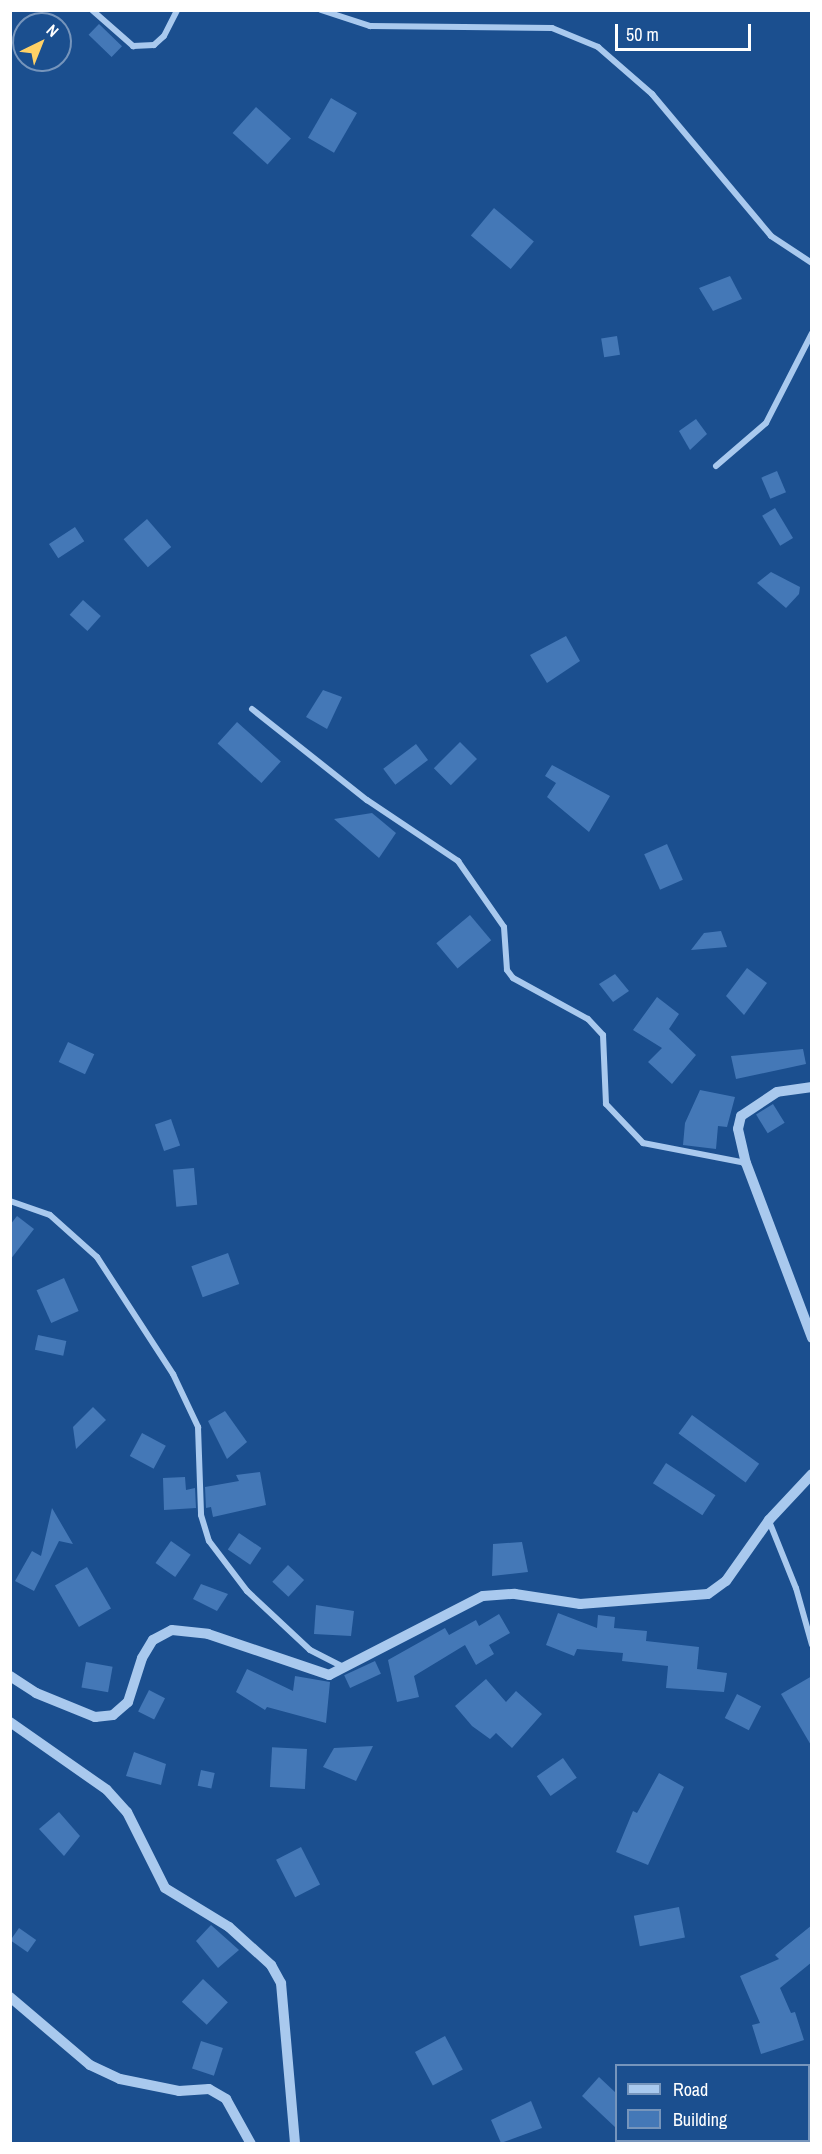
<!DOCTYPE html>
<html>
<head>
<meta charset="utf-8">
<style>
	body { margin:0 }
	#map { position:relative; width:822px; height:2154px; overflow:hidden; background:#1b4f8f; font-family:"Archivo Narrow",sans-serif }
	div>[style] { position:absolute }
	[style*='--x'] { left:calc(var(--x)*1px); top:calc(var(--y)*1px); width:calc(var(--w)*1px); rotate:calc(var(--a)*1deg) }
	.building>* { inset:0; background:#4478b7; transform-origin:0 0 }
	.minor>* { height:6px; margin:-3px; padding:0 3px; transform-origin:3px; border-radius:3px; background:#a9c9ee }
	.tertiary>* { height:10px; margin:-5px; padding:0 5px; transform-origin:5px; border-radius:5px; background:#a9c9ee }
	span { translate:-50% -50%; white-space:nowrap; text-align:center; line-height:1.15; -webkit-text-stroke:5px #1b4f8f; paint-order:stroke }
	.frame { position:absolute; inset:0; border:12px solid #fff; pointer-events:none }
	.legend { position:absolute; left:615px; top:2064px; width:195px; height:78px; box-sizing:border-box; background:#1b4f8f; border:2px solid #7695bc; margin:0; padding:8px 10px; list-style:none; font-size:18px; color:#fff }
	.legend li { display:flex; align-items:center; gap:12px; height:30px }
	.legend b { width:30px; border:2px solid #7695bc }
	.north { position:absolute; left:12px; top:12px; width:60px; height:60px; box-sizing:border-box; background:#1b4f8f; border:2px solid #7695bc; border-radius:50%; rotate:43deg; font-size:16px; font-weight:700; line-height:24px; text-align:center; color:#fff }
	.north::after { content:''; display:block; margin:auto; width:21px; height:27px; background:#ffd166; clip-path:polygon(50% 0,100% 100%,50% 72%,0 100%) }
	.scale { position:absolute; left:615px; top:24px; width:136px; height:27px; box-sizing:border-box; border:3px solid #fff; border-top:0; padding-left:8px; font-size:18px; line-height:21px; white-space:nowrap; color:#fff; -webkit-text-stroke:4px #1b4f8f; paint-order:stroke }
</style>
</head>
<body>
<div id="map">
	<div class="building">
		<div style="left:99px;top:24px;width:32px;height:15px;rotate:44deg"></div>
		<div style="left:331px;top:98px;width:30px;height:46px;rotate:30deg"></div>
		<div style="left:256px;top:107px;width:47px;height:35px;rotate:42deg"></div>
		<div style="left:494px;top:208px;width:52px;height:36px;rotate:40deg"></div>
		<div style="clip-path:polygon(730px 276px,742px 299px,713px 311px,699px 288px)"></div>
		<div style="left:617px;top:336px;width:19px;height:16px;rotate:81deg"></div>
		<div style="clip-path:polygon(696px 419px,707px 434px,690px 450px,679px 431px)"></div>
		<div style="left:777px;top:471px;width:23px;height:17px;rotate:67deg"></div>
		<div style="left:775px;top:508px;width:35px;height:15px;rotate:59deg"></div>
		<div style="left:147px;top:519px;width:37px;height:31px;rotate:49deg"></div>
		<div style="left:75px;top:527px;width:17px;height:31px;rotate:57deg"></div>
		<div style="clip-path:polygon(771px 572px,800px 587px,799px 594px,786px 608px,757px 583px)"></div>
		<div style="left:83px;top:600px;width:24px;height:20px;rotate:42deg"></div>
		<div style="clip-path:polygon(566px 636px,580px 661px,547px 683px,530px 655px)"></div>
		<div style="clip-path:polygon(323px 690px,342px 697px,327px 729px,306px 717px)"></div>
		<div style="left:237px;top:722px;width:59px;height:29px;rotate:42deg"></div>
		<div style="left:460px;top:742px;width:24px;height:37px;rotate:45deg"></div>
		<div style="left:416px;top:744px;width:20px;height:41px;rotate:53deg"></div>
		<div style="clip-path:polygon(552px 765px,610px 796px,589px 832px,547px 797px,556px 783px,545px 776px)"></div>
		<div style="clip-path:polygon(372px 813px,396px 833px,379px 858px,334px 819px)"></div>
		<div style="left:667px;top:844px;width:39px;height:25px;rotate:66deg"></div>
		<div style="left:470px;top:915px;width:33px;height:44px;rotate:50deg"></div>
		<div style="clip-path:polygon(721px 931px,727px 947px,691px 950px,704px 933px)"></div>
		<div style="clip-path:polygon(747px 968px,767px 983px,744px 1015px,726px 996px)"></div>
		<div style="clip-path:polygon(615px 974px,629px 991px,613px 1002px,599px 984px)"></div>
		<div style="clip-path:polygon(657px 997px,679px 1014px,669px 1029px,696px 1055px,672px 1084px,648px 1062px,662px 1048px,633px 1030px)"></div>
		<div style="left:68px;top:1042px;width:29px;height:22px;rotate:25deg"></div>
		<div style="clip-path:polygon(803px 1049px,806px 1064px,736px 1079px,731px 1056px)"></div>
		<div style="clip-path:polygon(700px 1090px,735px 1097px,727px 1127px,718px 1126px,716px 1149px,683px 1145px,685px 1123px)"></div>
		<div style="left:773px;top:1104px;width:22px;height:20px;rotate:58deg"></div>
		<div style="left:171px;top:1119px;width:28px;height:17px;rotate:71deg"></div>
		<div style="left:194px;top:1168px;width:37px;height:21px;rotate:85deg"></div>
		<div style="clip-path:polygon(17px 1216px,34px 1229px,10px 1260px,10px 1225px)"></div>
		<div style="left:228px;top:1253px;width:33px;height:39px;rotate:70deg"></div>
		<div style="left:64px;top:1278px;width:36px;height:30px;rotate:66deg"></div>
		<div style="left:38px;top:1335px;width:29px;height:15px;rotate:12deg"></div>
		<div style="clip-path:polygon(93px 1407px,106px 1420px,76px 1449px,73px 1427px)"></div>
		<div style="clip-path:polygon(225px 1411px,247px 1442px,227px 1459px,208px 1421px)"></div>
		<div style="left:692px;top:1415px;width:83px;height:23px;rotate:36deg"></div>
		<div style="left:142px;top:1433px;width:27px;height:26px;rotate:28deg"></div>
		<div style="left:666px;top:1463px;width:59px;height:24px;rotate:33deg"></div>
		<div style="clip-path:polygon(260px 1472px,266px 1505px,213px 1517px,211px 1507px,206px 1508px,205px 1487px,239px 1481px,236px 1475px)"></div>
		<div style="clip-path:polygon(185px 1477px,186px 1490px,195px 1488px,196px 1508px,164px 1510px,163px 1478px)"></div>
		<div style="clip-path:polygon(52px 1508px,73px 1544px,59px 1541px,34px 1591px,15px 1581px,32px 1551px,41px 1556px)"></div>
		<div style="left:239px;top:1533px;width:27px;height:20px;rotate:34deg"></div>
		<div style="left:171px;top:1541px;width:24px;height:27px;rotate:35deg"></div>
		<div style="clip-path:polygon(522px 1542px,528px 1572px,492px 1576px,493px 1544px)"></div>
		<div style="left:288px;top:1565px;width:22px;height:23px;rotate:43deg"></div>
		<div style="left:87px;top:1567px;width:48px;height:37px;rotate:60deg"></div>
		<div style="clip-path:polygon(201px 1584px,228px 1594px,217px 1611px,193px 1599px)"></div>
		<div style="clip-path:polygon(316px 1605px,354px 1611px,351px 1636px,314px 1634px)"></div>
		<div style="clip-path:polygon(558px 1613px,597px 1628px,598px 1615px,615px 1617px,614px 1628px,647px 1631px,646px 1641px,699px 1647px,697px 1669px,727px 1673px,724px 1692px,666px 1688px,668px 1666px,622px 1661px,623px 1653px,577px 1649px,574px 1656px,546px 1645px)"></div>
		<div style="clip-path:polygon(499px 1614px,510px 1633px,489px 1645px,494px 1654px,476px 1665px,465px 1645px,414px 1676px,419px 1697px,397px 1702px,388px 1660px,445px 1628px,449px 1635px,476px 1620px,479px 1626px)"></div>
		<div style="left:375px;top:1661px;width:14px;height:34px;rotate:65deg"></div>
		<div style="left:86px;top:1662px;width:27px;height:26px;rotate:10deg"></div>
		<div style="clip-path:polygon(247px 1669px,293px 1691px,295px 1676px,330px 1682px,326px 1723px,267px 1707px,265px 1710px,236px 1692px)"></div>
		<div style="clip-path:polygon(812px 1676px,812px 1747px,781px 1694px)"></div>
		<div style="clip-path:polygon(486px 1679px,506px 1702px,516px 1691px,542px 1714px,512px 1748px,496px 1733px,490px 1739px,472px 1726px,455px 1706px)"></div>
		<div style="left:149px;top:1690px;width:18px;height:24px;rotate:27deg"></div>
		<div style="left:737px;top:1694px;width:27px;height:27px;rotate:27deg"></div>
		<div style="clip-path:polygon(373px 1746px,356px 1781px,323px 1767px,334px 1748px)"></div>
		<div style="left:307px;top:1749px;width:40px;height:35px;rotate:93deg"></div>
		<div style="clip-path:polygon(134px 1752px,166px 1764px,161px 1785px,126px 1776px)"></div>
		<div style="left:563px;top:1758px;width:24px;height:32px;rotate:55deg"></div>
		<div style="left:201px;top:1770px;width:14px;height:16px;rotate:12deg"></div>
		<div style="clip-path:polygon(659px 1773px,684px 1787px,648px 1865px,616px 1852px,633px 1811px,637px 1813px)"></div>
		<div style="clip-path:polygon(59px 1812px,80px 1836px,64px 1856px,39px 1829px)"></div>
		<div style="left:301px;top:1847px;width:42px;height:28px;rotate:63deg"></div>
		<div style="left:679px;top:1907px;width:31px;height:46px;rotate:79deg"></div>
		<div style="clip-path:polygon(211px 1925px,239px 1950px,218px 1968px,196px 1941px)"></div>
		<div style="clip-path:polygon(812px 1925px,812px 1962px,780px 1988px,791px 2013px,795px 2012px,804px 2040px,761px 2054px,752px 2025px,760px 2023px,740px 1976px,779px 1959px,775px 1955px)"></div>
		<div style="left:19px;top:1928px;width:21px;height:15px;rotate:35deg"></div>
		<div style="left:203px;top:1979px;width:34px;height:31px;rotate:43deg"></div>
		<div style="left:445px;top:2036px;width:38px;height:34px;rotate:62deg"></div>
		<div style="left:201px;top:2041px;width:23px;height:29px;rotate:18deg"></div>
		<div style="clip-path:polygon(599px 2077px,616px 2093px,616px 2128px,582px 2096px)"></div>
		<div style="clip-path:polygon(531px 2101px,542px 2128px,501px 2143px,491px 2120px)"></div>
	</div>
	<div class="minor">
		<div style="--x:92;--y:10;--w:55;--a:41.3"></div>
		<div style="--x:133;--y:46;--w:21;--a:-3"></div>
		<div style="--x:154;--y:45;--w:13;--a:-42"></div>
		<div style="--x:164;--y:36;--w:29;--a:-63"></div>
		<div style="--x:321;--y:10;--w:52;--a:18.1"></div>
		<div style="--x:370;--y:26;--w:182;--a:0.6"></div>
		<div style="--x:552;--y:28;--w:50;--a:22.4"></div>
		<div style="--x:598;--y:47;--w:72;--a:41"></div>
		<div style="--x:652;--y:94;--w:185;--a:50"></div>
		<div style="--x:771;--y:236;--w:49;--a:33.4"></div>
		<div style="--x:716;--y:466;--w:66;--a:-40.7"></div>
		<div style="--x:766;--y:423;--w:101;--a:-62.9"></div>
		<div style="--x:252;--y:709;--w:147;--a:38.4"></div>
		<div style="--x:367;--y:800;--w:110;--a:33.8"></div>
		<div style="--x:458;--y:861;--w:80;--a:55.1"></div>
		<div style="--x:504;--y:927;--w:43;--a:86"></div>
		<div style="--x:507;--y:970;--w:10;--a:53"></div>
		<div style="--x:513;--y:978;--w:85;--a:28.7"></div>
		<div style="--x:588;--y:1019;--w:22;--a:47"></div>
		<div style="--x:603;--y:1035;--w:69;--a:87.5"></div>
		<div style="--x:606;--y:1104;--w:54;--a:46.5"></div>
		<div style="--x:643;--y:1143;--w:105;--a:11"></div>
		<div style="--x:10;--y:1201;--w:42;--a:19.3"></div>
		<div style="--x:50;--y:1215;--w:63;--a:41.8"></div>
		<div style="--x:97;--y:1257;--w:140;--a:57"></div>
		<div style="--x:173;--y:1374;--w:59;--a:64.7"></div>
		<div style="--x:198;--y:1427;--w:88;--a:88"></div>
		<div style="--x:201;--y:1515;--w:27;--a:73"></div>
		<div style="--x:209;--y:1541;--w:63;--a:52.8"></div>
		<div style="--x:247;--y:1591;--w:86;--a:43.1"></div>
		<div style="--x:310;--y:1650;--w:39;--a:27"></div>
		<div style="--x:769;--y:1521;--w:72;--a:68.1"></div>
		<div style="--x:796;--y:1588;--w:59;--a:74.3"></div>
	</div>
	<div class="tertiary">
		<div style="--x:812;--y:1087;--w:35;--a:172"></div>
		<div style="--x:777;--y:1092;--w:43;--a:146.3"></div>
		<div style="--x:741;--y:1116;--w:13;--a:103"></div>
		<div style="--x:738;--y:1129;--w:35;--a:77"></div>
		<div style="--x:746;--y:1163;--w:187;--a:69.3"></div>
		<div style="--x:10;--y:1676;--w:31;--a:33"></div>
		<div style="--x:36;--y:1693;--w:64;--a:22.1"></div>
		<div style="--x:95;--y:1717;--w:18;--a:-6"></div>
		<div style="--x:113;--y:1715;--w:20;--a:-41"></div>
		<div style="--x:128;--y:1702;--w:46;--a:-72.3"></div>
		<div style="--x:142;--y:1658;--w:21;--a:-59"></div>
		<div style="--x:153;--y:1640;--w:21;--a:-28"></div>
		<div style="--x:172;--y:1630;--w:36;--a:6"></div>
		<div style="--x:208;--y:1634;--w:128;--a:18.7"></div>
		<div style="--x:329;--y:1675;--w:173;--a:-27.2"></div>
		<div style="--x:483;--y:1596;--w:32;--a:-4"></div>
		<div style="--x:515;--y:1594;--w:66;--a:8.7"></div>
		<div style="--x:580;--y:1604;--w:128;--a:-4.5"></div>
		<div style="--x:708;--y:1594;--w:22;--a:-36"></div>
		<div style="--x:726;--y:1581;--w:75;--a:-54.8"></div>
		<div style="--x:769;--y:1520;--w:63;--a:-46.9"></div>
		<div style="--x:10;--y:1722;--w:118;--a:35"></div>
		<div style="--x:107;--y:1790;--w:30;--a:48"></div>
		<div style="--x:127;--y:1812;--w:85;--a:63.4"></div>
		<div style="--x:165;--y:1888;--w:75;--a:31.4"></div>
		<div style="--x:229;--y:1927;--w:57;--a:42.1"></div>
		<div style="--x:271;--y:1965;--w:21;--a:61"></div>
		<div style="--x:281;--y:1983;--w:162;--a:85"></div>
		<div style="--x:10;--y:1997;--w:105;--a:40.4"></div>
		<div style="--x:90;--y:2065;--w:33;--a:25"></div>
		<div style="--x:120;--y:2079;--w:60;--a:11.5"></div>
		<div style="--x:179;--y:2091;--w:30;--a:-4"></div>
		<div style="--x:209;--y:2089;--w:20;--a:30"></div>
		<div style="--x:226;--y:2099;--w:51;--a:60.9"></div>
	</div>
	<div class="frame"></div>
	<ul class="legend">
	<li><b style="height:8px;background:#a9c9ee"></b>Road</li>
	<li><b style="height:16px;background:#4478b7"></b>Building</li>
	</ul>
	<div class="north">N</div>
	<div class="scale">50 m</div>
</div>
</body>
</html>
